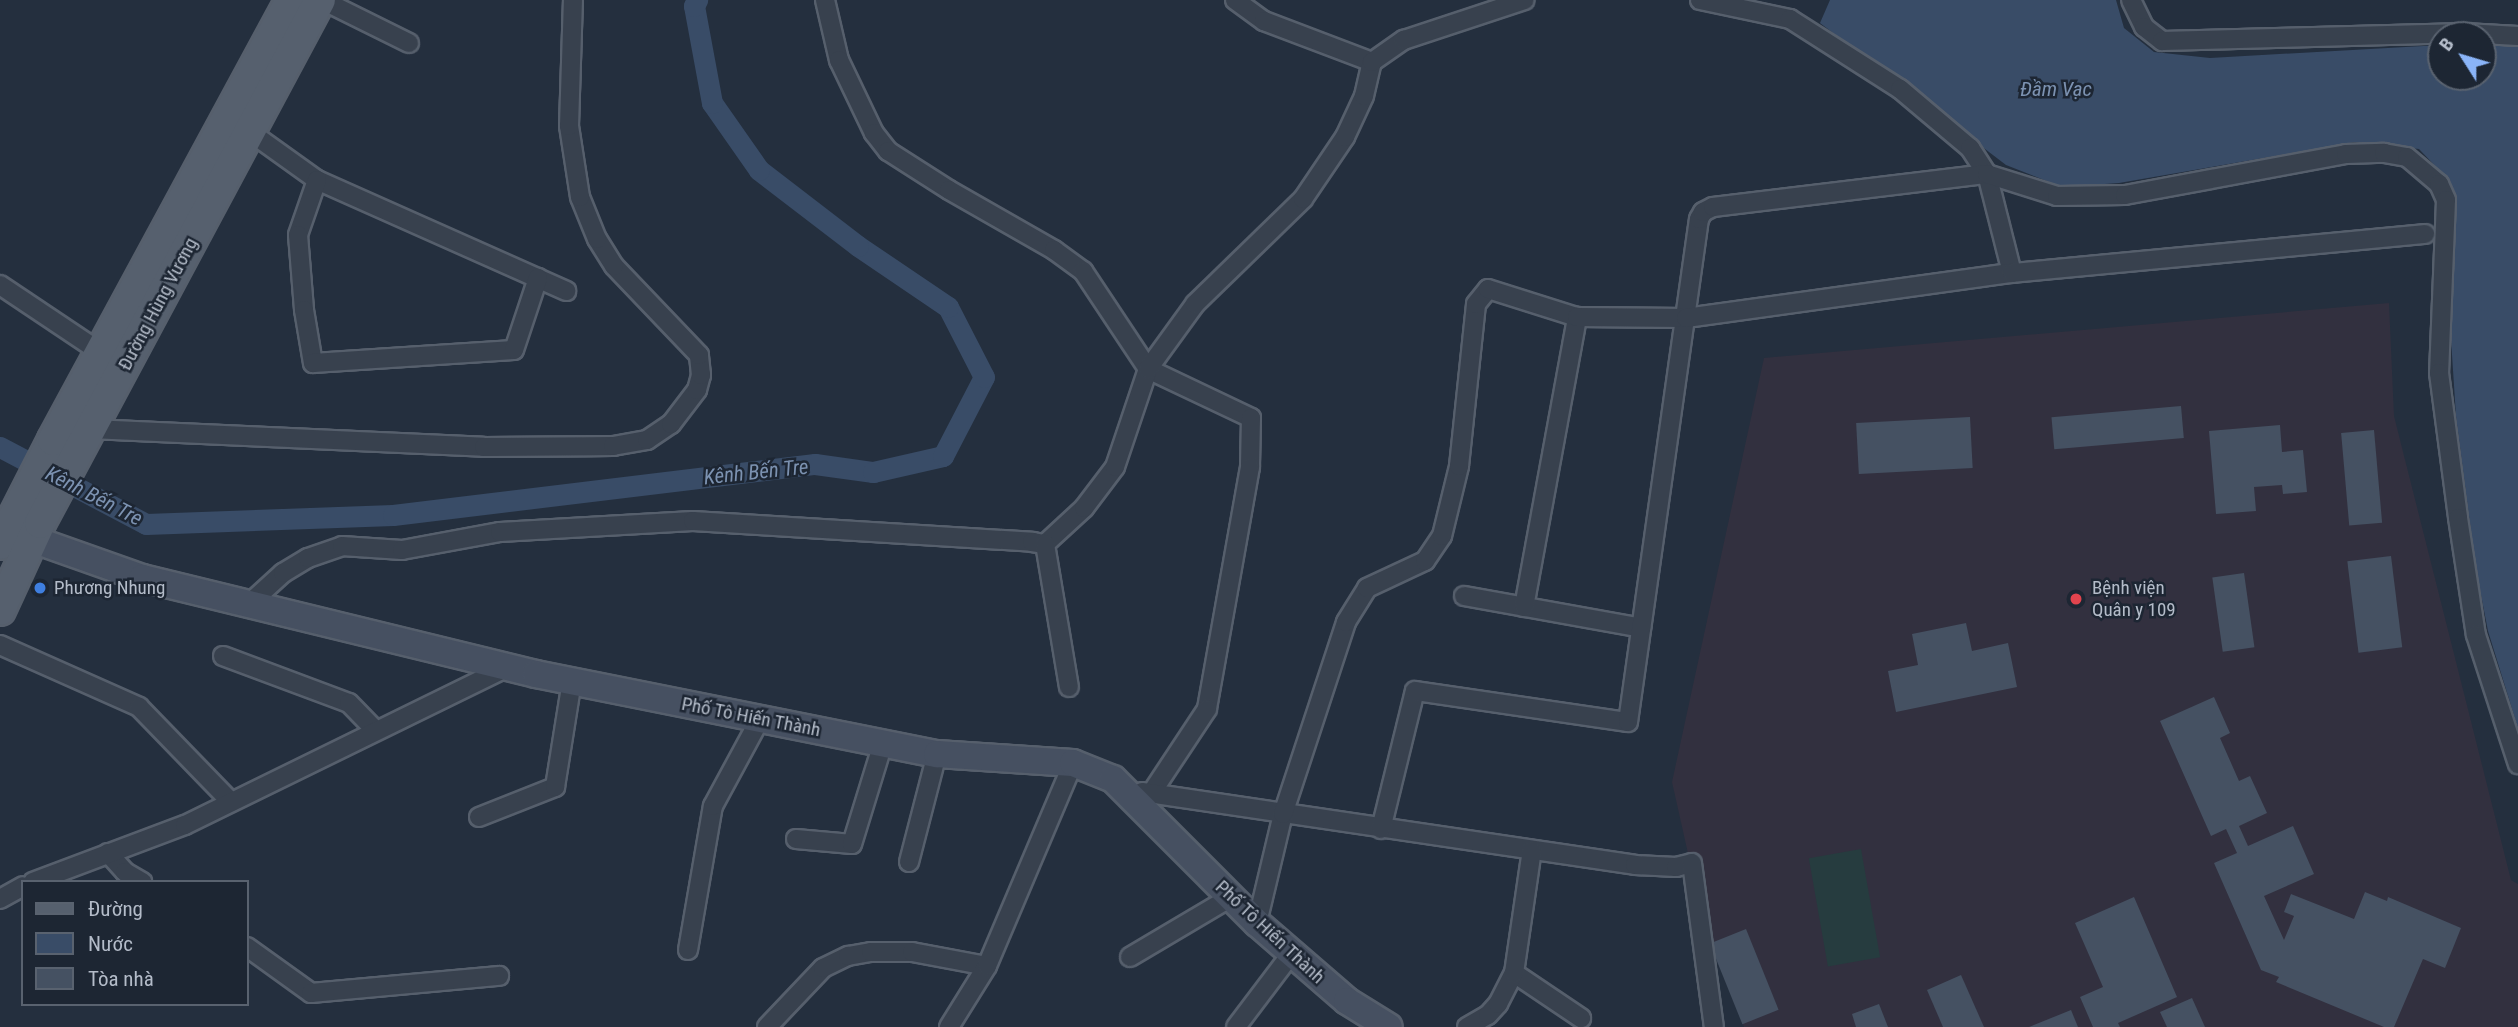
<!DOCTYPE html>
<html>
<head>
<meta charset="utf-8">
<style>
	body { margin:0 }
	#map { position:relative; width:2518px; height:1027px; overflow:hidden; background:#242f3e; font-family:"Roboto Condensed",sans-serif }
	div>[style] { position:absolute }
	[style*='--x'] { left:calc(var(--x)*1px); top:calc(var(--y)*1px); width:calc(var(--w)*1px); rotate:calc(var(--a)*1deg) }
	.medical>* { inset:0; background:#32303f }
	.green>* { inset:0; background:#263c3f; transform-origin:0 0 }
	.water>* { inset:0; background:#394c67 }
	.canal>* { height:21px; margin:-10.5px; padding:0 10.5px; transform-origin:10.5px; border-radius:10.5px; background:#394c67 }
	.building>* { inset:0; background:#455162; transform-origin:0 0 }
	.roads { filter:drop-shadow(2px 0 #565f6c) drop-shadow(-2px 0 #565f6c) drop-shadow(0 2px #565f6c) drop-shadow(0 -2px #565f6c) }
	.street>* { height:18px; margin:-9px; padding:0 9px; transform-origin:9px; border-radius:9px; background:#38414e }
	.secondary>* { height:26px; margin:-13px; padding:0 13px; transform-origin:13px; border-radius:13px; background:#465061 }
	.primary>* { height:30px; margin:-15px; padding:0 15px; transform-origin:15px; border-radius:15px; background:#56606e }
	.dots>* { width:19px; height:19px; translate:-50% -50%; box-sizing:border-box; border:4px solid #1d2633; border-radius:50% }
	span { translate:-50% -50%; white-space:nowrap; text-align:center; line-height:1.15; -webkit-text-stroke:5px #1d2633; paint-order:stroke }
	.street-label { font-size:19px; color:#b4bcc9 }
	.poi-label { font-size:19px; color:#b4bcc9 }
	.left { translate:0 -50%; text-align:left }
	.water-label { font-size:21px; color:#7c92b1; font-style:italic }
	.legend { position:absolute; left:21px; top:880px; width:228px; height:126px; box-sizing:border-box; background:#1d2633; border:2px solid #59626f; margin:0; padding:9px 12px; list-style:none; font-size:21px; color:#b4bcc9 }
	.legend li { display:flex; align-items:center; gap:14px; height:35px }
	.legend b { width:35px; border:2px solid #59626f }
	.north { position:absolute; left:2427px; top:21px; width:70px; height:70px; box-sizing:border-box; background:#1d2633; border:2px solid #59626f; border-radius:50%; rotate:307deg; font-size:19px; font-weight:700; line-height:28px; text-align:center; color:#b4bcc9 }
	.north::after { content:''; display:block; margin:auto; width:24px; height:32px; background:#8ab4f8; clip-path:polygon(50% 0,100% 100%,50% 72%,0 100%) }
</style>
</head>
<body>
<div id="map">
	<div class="medical">
		<div style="clip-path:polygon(2389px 303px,2394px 416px,2511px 880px,2518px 884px,2518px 1027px,1744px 1027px,1704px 925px,1672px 782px,1764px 358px)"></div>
	</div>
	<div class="green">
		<div style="left:1861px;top:849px;width:110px;height:53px;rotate:80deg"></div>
	</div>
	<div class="water">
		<div style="clip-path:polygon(1830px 0,2116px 0,2124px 28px,2154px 52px,2210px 58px,2441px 45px,2441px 77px,2483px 77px,2483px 44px,2518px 47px,2518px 728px,2488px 631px,2476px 569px,2456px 416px,2450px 324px,2450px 189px,2440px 171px,2419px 149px,2355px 142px,2119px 183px,2062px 187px,2006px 165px,1820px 23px)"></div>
	</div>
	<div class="canal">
		<div style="--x:0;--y:447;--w:165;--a:27.8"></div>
		<div style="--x:146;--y:524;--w:247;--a:-2.1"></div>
		<div style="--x:393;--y:515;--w:425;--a:-6.9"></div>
		<div style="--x:815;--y:464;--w:59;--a:7.9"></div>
		<div style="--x:873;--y:472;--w:72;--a:-12.9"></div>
		<div style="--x:943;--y:456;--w:89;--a:-62.6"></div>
		<div style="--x:984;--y:377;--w:79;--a:-117.2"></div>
		<div style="--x:948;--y:307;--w:109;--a:-145.9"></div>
		<div style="--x:858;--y:246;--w:125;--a:-142.5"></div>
		<div style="--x:759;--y:170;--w:82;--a:-125"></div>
		<div style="--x:712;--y:103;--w:99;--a:-100.5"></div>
		<div style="--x:694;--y:6;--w:7;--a:-63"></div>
	</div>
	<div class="building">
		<div style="left:2181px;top:406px;width:32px;height:130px;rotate:85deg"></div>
		<div style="left:1970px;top:417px;width:51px;height:114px;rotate:87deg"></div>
		<div style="clip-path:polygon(2280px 425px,2282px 452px,2303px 450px,2307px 492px,2283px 494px,2282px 485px,2254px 487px,2256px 511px,2216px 514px,2209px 431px)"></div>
		<div style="left:2374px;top:430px;width:93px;height:33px;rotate:85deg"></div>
		<div style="left:2391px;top:556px;width:92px;height:44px;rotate:83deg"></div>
		<div style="left:2244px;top:573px;width:75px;height:32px;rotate:82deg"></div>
		<div style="clip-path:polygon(1966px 623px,1972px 651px,2008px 643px,2017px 687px,1896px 712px,1888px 671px,1918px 665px,1912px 634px)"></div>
		<div style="clip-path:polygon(2214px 697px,2230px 733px,2220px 738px,2239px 781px,2250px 776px,2267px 813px,2239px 826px,2248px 846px,2293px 826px,2314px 874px,2264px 896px,2284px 940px,2294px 916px,2284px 912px,2291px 894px,2354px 919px,2365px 892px,2387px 901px,2388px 897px,2461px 928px,2445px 968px,2423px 959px,2394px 1027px,2384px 1027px,2276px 982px,2279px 977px,2261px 970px,2214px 863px,2237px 853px,2226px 829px,2211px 836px,2160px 721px)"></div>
		<div style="clip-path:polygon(2134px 897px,2177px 997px,2118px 1023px,2120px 1027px,2093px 1027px,2080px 997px,2103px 987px,2075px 923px)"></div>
		<div style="left:1746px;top:929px;width:87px;height:39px;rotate:68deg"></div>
		<div style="clip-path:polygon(1961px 975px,1984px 1027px,1943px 1027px,1927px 990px)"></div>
		<div style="clip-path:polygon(2192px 998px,2205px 1027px,2167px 1027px,2160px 1012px)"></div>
		<div style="clip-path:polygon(1879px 1004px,1888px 1027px,1856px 1027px,1852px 1014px)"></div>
		<div style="clip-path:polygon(2071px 1010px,2078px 1027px,2029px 1027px)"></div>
	</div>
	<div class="roads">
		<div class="street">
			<div style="--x:322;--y:0;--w:97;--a:26.3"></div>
			<div style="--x:825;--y:0;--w:62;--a:76.9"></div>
			<div style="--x:839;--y:60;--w:81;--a:64.4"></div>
			<div style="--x:874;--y:133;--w:23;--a:52"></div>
			<div style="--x:888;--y:151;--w:72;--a:32.6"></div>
			<div style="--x:949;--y:190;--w:121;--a:29.7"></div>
			<div style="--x:1054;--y:250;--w:36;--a:36"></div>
			<div style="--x:1083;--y:271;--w:118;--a:56.4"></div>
			<div style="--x:1148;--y:369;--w:114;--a:25.4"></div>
			<div style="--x:1251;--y:418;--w:49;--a:91.2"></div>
			<div style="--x:1250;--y:467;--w:246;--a:100.1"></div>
			<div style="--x:1207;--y:709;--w:103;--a:123.5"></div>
			<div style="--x:1235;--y:0;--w:36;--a:36"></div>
			<div style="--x:1264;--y:21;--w:116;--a:20.8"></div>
			<div style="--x:1700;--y:0;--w:92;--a:11.9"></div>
			<div style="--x:1790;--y:19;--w:130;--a:32.5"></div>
			<div style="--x:1900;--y:89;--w:92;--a:40.1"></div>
			<div style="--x:1970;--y:148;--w:31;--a:57"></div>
			<div style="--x:1987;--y:174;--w:102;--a:75.8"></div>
			<div style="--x:2131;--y:0;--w:30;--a:64"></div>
			<div style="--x:2144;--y:27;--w:23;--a:38"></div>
			<div style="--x:2162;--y:41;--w:303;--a:-1.5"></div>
			<div style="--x:2465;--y:33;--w:53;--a:3.2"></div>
			<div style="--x:250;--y:132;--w:82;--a:35.6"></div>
			<div style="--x:317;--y:180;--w:273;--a:24"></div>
			<div style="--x:317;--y:180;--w:58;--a:109.1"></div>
			<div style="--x:298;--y:235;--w:75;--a:85.4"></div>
			<div style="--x:304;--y:310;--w:54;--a:80.4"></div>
			<div style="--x:313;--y:363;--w:201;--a:-3.7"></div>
			<div style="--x:514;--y:350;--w:76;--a:-71.6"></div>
			<div style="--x:0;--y:285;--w:120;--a:33.8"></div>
			<div style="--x:91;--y:429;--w:393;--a:2.6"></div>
			<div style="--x:484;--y:447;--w:129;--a:-0.4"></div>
			<div style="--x:613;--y:446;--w:35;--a:-10"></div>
			<div style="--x:647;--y:440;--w:29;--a:-34"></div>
			<div style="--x:671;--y:424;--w:43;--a:-52.6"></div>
			<div style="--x:697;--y:390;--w:16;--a:-75"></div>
			<div style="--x:701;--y:375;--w:20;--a:-96"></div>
			<div style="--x:699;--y:355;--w:123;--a:-133.7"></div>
			<div style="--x:614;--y:266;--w:32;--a:-122"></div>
			<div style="--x:597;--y:239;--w:45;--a:-112"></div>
			<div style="--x:580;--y:197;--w:72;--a:-98.8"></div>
			<div style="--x:569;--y:126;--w:126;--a:-88.2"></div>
			<div style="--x:1045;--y:544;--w:53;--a:-42.7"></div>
			<div style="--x:1084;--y:508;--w:51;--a:-52.9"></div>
			<div style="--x:1115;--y:467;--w:103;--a:-71.4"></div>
			<div style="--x:1148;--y:369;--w:80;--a:-54.1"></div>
			<div style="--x:1195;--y:304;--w:151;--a:-44.2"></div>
			<div style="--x:1303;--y:199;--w:75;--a:-55.9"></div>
			<div style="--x:1345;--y:137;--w:45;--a:-65.1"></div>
			<div style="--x:1364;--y:96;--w:35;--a:-77"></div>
			<div style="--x:1372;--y:62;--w:39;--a:-35"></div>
			<div style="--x:1404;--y:40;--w:127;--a:-18.3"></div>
			<div style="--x:1464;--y:596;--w:180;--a:10.2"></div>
			<div style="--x:249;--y:604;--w:46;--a:-42.4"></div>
			<div style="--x:283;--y:573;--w:29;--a:-31"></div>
			<div style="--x:308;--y:558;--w:36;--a:-19"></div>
			<div style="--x:342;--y:546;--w:60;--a:3.8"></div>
			<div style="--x:402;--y:550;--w:100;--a:-10.4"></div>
			<div style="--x:500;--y:532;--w:193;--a:-3.3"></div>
			<div style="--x:693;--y:521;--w:340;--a:3.5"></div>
			<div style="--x:1032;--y:542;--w:13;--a:9"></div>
			<div style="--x:1045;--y:544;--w:145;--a:80.5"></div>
			<div style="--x:1524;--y:607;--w:295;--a:-79.6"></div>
			<div style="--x:0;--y:645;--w:152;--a:24"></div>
			<div style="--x:139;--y:707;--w:132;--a:45.9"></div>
			<div style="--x:223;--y:656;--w:134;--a:20.5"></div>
			<div style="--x:349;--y:703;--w:37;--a:46"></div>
			<div style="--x:1142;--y:792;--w:498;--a:8.4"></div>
			<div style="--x:1635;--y:865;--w:41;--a:2.8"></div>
			<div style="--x:1676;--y:867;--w:16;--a:-14"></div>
			<div style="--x:1692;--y:863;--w:165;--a:82.4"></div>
			<div style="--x:479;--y:817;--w:82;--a:-21.5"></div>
			<div style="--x:555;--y:787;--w:107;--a:-80.9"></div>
			<div style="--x:1381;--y:829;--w:142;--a:-76.2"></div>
			<div style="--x:1415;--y:691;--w:215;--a:8.3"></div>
			<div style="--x:1628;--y:722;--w:508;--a:-81.97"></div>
			<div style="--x:1699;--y:219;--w:8;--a:-60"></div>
			<div style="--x:1703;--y:212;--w:11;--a:-27"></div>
			<div style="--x:1713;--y:207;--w:276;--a:-6.9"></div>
			<div style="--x:1987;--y:174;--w:73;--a:17.4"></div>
			<div style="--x:2057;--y:196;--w:68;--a:-0.8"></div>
			<div style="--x:2125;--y:195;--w:225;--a:-10.5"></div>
			<div style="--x:2346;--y:154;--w:38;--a:-2"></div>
			<div style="--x:2384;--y:153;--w:23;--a:10"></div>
			<div style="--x:2407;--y:157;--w:42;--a:40.2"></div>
			<div style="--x:2439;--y:184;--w:17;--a:66"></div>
			<div style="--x:2446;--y:200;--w:173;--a:92.3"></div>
			<div style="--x:2439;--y:373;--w:146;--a:82.5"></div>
			<div style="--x:2458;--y:518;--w:118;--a:81.3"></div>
			<div style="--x:2476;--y:635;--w:136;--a:72"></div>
			<div style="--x:796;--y:839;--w:56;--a:5.1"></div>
			<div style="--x:852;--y:844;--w:106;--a:-72.9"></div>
			<div style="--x:108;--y:853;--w:25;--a:48"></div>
			<div style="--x:125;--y:872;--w:20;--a:30"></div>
			<div style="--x:909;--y:862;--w:112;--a:-75.5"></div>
			<div style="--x:33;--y:882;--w:162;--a:-20.6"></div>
			<div style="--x:185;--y:825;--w:359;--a:-26.1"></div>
			<div style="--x:0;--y:899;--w:26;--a:-29"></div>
			<div style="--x:1257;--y:923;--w:112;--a:-76.6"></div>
			<div style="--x:1283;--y:814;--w:202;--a:-71.8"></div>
			<div style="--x:1346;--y:622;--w:40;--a:-58"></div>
			<div style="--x:1367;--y:588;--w:64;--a:-25"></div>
			<div style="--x:1425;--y:561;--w:30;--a:-56"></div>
			<div style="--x:1442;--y:536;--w:72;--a:-76.3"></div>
			<div style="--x:1459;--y:466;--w:163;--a:-84"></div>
			<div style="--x:1476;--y:304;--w:19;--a:-51"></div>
			<div style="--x:1488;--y:289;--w:93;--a:17.5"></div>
			<div style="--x:1577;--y:317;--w:109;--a:0.5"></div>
			<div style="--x:1686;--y:318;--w:329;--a:-7.9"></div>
			<div style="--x:2012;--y:273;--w:415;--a:-5.4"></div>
			<div style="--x:247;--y:947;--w:79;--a:35.7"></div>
			<div style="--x:311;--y:993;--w:189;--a:-5.2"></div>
			<div style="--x:688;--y:950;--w:146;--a:-80.2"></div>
			<div style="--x:713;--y:806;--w:99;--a:-61.6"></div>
			<div style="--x:1130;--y:957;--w:117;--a:-30.7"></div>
			<div style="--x:1514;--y:973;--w:81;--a:33.9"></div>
			<div style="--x:767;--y:1027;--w:81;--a:-46.5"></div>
			<div style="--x:823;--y:968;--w:28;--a:-26"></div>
			<div style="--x:848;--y:956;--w:23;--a:-10"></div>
			<div style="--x:871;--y:952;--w:41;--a:0"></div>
			<div style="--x:912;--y:952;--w:76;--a:10.6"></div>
			<div style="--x:949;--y:1027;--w:72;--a:-58.1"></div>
			<div style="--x:987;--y:966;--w:220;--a:-67"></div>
			<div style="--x:1236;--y:1027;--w:93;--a:-52.9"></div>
			<div style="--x:1467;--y:1027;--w:24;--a:-30"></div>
			<div style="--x:1488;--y:1015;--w:15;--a:-48"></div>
			<div style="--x:1498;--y:1004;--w:35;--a:-63"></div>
			<div style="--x:1514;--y:973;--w:124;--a:-81.7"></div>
		</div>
		<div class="secondary">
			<div style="--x:32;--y:539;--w:117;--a:19.5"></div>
			<div style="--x:142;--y:578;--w:406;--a:13.7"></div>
			<div style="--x:536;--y:674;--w:409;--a:11.3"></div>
			<div style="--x:937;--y:754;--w:136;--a:3.8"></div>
			<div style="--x:1073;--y:763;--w:43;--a:21.8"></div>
			<div style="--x:1113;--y:779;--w:204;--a:45"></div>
			<div style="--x:1257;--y:923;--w:119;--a:40.9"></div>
			<div style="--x:1347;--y:1001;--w:49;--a:31.8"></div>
		</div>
		<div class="primary">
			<div style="--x:0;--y:544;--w:117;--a:-63"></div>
			<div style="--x:53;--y:440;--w:500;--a:-61.59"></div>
			<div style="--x:0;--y:610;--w:96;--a:-65.3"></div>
			<div style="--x:40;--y:523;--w:593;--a:-61.84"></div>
		</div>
	</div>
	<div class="dots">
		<div style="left:40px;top:588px;background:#3f7fe0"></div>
		<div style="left:2076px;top:599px;background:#e0444e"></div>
	</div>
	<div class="street-label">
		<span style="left:158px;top:304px;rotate:-62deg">Đường Hùng Vương</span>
		<span style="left:751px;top:717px;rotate:11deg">Phố Tô Hiến Thành</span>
		<span style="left:1270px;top:932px;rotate:43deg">Phố Tô Hiến Thành</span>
	</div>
	<div class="poi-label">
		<span class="left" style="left:54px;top:588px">Phương Nhung</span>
		<span class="left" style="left:2092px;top:599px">Bệnh viện<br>Quân y 109</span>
	</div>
	<div class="water-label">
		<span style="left:2056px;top:89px">Đầm Vạc</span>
		<span style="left:756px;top:472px;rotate:-6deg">Kênh Bến Tre</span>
		<span style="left:94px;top:496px;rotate:27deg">Kênh Bến Tre</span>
	</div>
	<ul class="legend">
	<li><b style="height:9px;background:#56606e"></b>Đường</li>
	<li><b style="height:19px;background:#394c67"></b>Nước</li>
	<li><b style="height:19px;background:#455162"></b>Tòa nhà</li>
	</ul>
	<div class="north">B</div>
</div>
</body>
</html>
